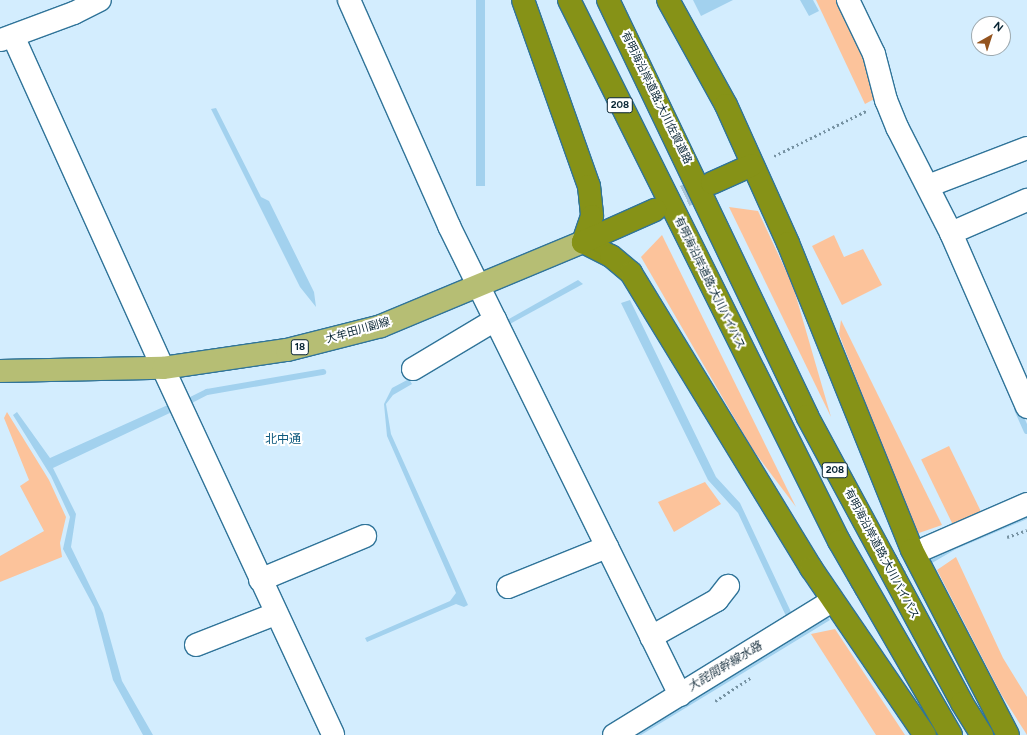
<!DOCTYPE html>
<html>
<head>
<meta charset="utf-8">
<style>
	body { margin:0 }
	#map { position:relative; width:1027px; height:735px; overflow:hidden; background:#d3edfe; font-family:Figtree,"Noto Sans JP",sans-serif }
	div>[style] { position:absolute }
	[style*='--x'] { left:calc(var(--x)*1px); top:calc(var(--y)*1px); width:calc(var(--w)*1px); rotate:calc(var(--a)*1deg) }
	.green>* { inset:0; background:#fcc39b; transform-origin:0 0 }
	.water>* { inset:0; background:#a2d1ee; transform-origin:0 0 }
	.stream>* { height:6px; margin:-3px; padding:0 3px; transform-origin:3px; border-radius:3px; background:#a2d1ee }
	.minor-tunnel>* { height:22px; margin-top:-11px; transform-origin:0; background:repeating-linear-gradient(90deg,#aac5d6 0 22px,transparent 0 33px) }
	.highway-tunnel>* { height:22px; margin-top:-11px; transform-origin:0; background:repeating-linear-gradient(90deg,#aac5d6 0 22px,transparent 0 33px) }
	.path>* { height:2.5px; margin-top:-1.25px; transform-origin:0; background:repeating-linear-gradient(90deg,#7692a2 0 2px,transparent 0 5px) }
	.roads { filter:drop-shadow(1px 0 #307499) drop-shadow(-1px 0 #307499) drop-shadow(0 1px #307499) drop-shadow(0 -1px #307499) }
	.minor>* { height:22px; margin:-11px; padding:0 11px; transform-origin:11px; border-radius:11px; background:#fff }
	.major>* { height:22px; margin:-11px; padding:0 11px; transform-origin:11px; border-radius:11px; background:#b6be74 }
	.highway>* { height:22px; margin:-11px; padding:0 11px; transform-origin:11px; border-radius:11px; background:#869217 }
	span { translate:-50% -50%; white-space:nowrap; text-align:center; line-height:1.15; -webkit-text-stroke:4px #fff; paint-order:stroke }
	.shield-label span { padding:1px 3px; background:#fff; border:1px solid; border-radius:3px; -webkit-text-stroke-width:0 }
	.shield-label { font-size:10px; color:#082534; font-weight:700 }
	.street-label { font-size:11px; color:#082534 }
	.neighbourhood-label { font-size:12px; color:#0f5a7e }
	.water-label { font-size:12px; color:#213846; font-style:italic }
	.north { position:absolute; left:971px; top:16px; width:40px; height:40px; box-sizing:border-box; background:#fff; border:1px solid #9ca8ae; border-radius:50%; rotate:39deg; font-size:11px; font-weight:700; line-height:16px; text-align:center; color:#082534 }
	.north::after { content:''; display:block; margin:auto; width:14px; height:18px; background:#94541f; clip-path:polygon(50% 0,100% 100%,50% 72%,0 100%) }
</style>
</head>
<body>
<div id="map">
	<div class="green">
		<div style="clip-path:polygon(816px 0,838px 0,860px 41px,878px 97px,865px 104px)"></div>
		<div style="clip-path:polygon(729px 207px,758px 211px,793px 286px,831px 417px)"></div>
		<div style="clip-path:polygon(662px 235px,796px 507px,753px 450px,641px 257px)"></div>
		<div style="clip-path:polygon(834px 235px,844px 257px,863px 249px,882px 285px,842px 305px,812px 246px)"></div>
		<div style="clip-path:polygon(841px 320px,942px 525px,916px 534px,839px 334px)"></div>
		<div style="clip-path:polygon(7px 412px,49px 480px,66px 517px,60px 543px,62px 557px,0 582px,0 556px,44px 531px,20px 486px,29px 480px,4px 418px)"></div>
		<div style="left:949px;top:446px;width:76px;height:31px;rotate:64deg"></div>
		<div style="clip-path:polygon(705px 482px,721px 504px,674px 532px,658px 502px)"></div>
		<div style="clip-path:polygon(956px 557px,1003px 658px,1027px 697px,1027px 735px,1001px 694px,937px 570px)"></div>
		<div style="clip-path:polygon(835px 629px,905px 735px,876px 735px,811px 634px)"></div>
	</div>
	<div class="water">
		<div style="left:476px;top:0;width:9px;height:186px"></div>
		<div style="clip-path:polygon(693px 0,733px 0,701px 16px)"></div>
		<div style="clip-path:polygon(800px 0,813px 0,819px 11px,809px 16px)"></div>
		<div style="clip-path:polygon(216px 108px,261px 197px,269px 201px,314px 292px,316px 307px,300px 287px,211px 109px)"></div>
		<div style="clip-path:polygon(578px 280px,583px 284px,508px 325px,507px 320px)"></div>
		<div style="clip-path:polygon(630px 300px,716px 477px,740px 503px,791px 612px,786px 616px,738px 513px,708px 480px,621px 303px)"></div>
		<div style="clip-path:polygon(409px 379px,412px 384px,393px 395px,386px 404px,391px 434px,468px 605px,464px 607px,456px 604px,367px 642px,365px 638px,450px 601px,456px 593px,387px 436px,384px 404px,392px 388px)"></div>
		<div style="clip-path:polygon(170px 404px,174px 411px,53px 468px,76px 514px,71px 547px,103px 613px,122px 681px,153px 735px,143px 735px,113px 680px,94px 607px,63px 549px,70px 517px,51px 476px,13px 415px,17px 412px,50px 458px)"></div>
		<div style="clip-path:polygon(1027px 513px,1027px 519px,956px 549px,932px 563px,929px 557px)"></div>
		<div style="clip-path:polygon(826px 615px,830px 620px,641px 735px,626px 735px)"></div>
	</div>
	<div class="stream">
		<div style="--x:191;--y:400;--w:18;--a:-27"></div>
		<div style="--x:207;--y:392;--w:118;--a:-9.8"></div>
		<div style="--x:1017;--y:409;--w:24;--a:66"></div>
	</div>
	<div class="minor-tunnel">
		<div style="--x:824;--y:606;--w:117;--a:-29.6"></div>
	</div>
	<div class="highway-tunnel">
		<div style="--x:655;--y:210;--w:63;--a:-25.3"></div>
	</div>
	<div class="path">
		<div style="--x:774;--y:156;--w:105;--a:-26.1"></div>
		<div style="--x:1007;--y:537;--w:21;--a:-19"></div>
		<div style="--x:715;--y:701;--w:42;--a:-33.3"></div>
	</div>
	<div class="roads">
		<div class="minor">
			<div style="--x:349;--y:0;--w:247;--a:66.1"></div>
			<div style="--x:449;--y:226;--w:523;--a:63.78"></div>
			<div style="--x:848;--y:0;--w:60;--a:64.3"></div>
			<div style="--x:874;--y:54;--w:48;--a:75.4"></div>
			<div style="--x:886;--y:100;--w:31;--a:68"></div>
			<div style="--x:898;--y:129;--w:117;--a:63"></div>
			<div style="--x:951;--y:233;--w:190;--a:66.4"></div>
			<div style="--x:13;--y:36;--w:364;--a:65.7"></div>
			<div style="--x:163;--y:368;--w:404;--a:65.1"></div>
			<div style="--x:1;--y:40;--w:78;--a:-20.3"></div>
			<div style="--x:74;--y:13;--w:29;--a:-27"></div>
			<div style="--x:928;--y:186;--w:106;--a:-21"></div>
			<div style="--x:951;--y:233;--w:83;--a:-23.5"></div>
			<div style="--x:413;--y:369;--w:96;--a:-30.9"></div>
			<div style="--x:926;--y:548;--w:110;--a:-23.5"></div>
			<div style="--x:260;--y:580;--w:114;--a:-22.7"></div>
			<div style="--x:508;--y:587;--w:107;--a:-22"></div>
			<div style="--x:651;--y:637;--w:76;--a:-29.3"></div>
			<div style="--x:717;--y:600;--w:18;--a:-52"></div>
			<div style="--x:196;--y:645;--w:85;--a:-21.4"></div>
			<div style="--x:614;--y:735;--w:246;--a:-31.6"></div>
		</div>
		<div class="major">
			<div style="--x:0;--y:371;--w:163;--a:-1.1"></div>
			<div style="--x:163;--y:368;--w:125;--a:-8.3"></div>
			<div style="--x:287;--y:350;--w:97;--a:-14.3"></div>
			<div style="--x:381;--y:326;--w:219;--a:-22.6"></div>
		</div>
		<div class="highway">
			<div style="--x:523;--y:0;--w:197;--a:70.5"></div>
			<div style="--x:589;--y:186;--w:30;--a:84"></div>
			<div style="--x:592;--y:216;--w:28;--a:109"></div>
			<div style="--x:569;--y:0;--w:605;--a:63.48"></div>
			<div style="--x:839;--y:541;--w:224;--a:60"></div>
			<div style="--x:608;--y:0;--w:461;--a:64.4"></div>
			<div style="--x:807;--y:416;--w:326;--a:61.6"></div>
			<div style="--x:962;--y:703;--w:38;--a:58"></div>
			<div style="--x:668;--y:0;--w:120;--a:61.1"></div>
			<div style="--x:726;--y:105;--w:151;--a:65.8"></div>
			<div style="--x:788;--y:243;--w:331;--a:68"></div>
			<div style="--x:912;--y:550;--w:208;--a:62.6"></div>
			<div style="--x:712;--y:183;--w:44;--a:-24.2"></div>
			<div style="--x:583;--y:242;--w:31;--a:27"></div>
			<div style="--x:611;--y:256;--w:26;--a:40"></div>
			<div style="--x:631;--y:273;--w:346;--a:58.6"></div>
			<div style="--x:811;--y:568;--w:202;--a:55.7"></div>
			<div style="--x:583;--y:242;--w:79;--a:-24"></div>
		</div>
	</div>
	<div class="shield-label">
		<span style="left:620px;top:105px">208</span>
		<span style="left:300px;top:347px">18</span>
		<span style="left:835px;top:470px">208</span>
	</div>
	<div class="street-label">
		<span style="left:656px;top:98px;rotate:64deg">有明海沿岸道路;大川佐賀道路</span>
		<span style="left:709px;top:283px;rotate:64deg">有明海沿岸道路;大川バイパス</span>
		<span style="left:358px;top:331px;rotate:-16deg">大牟田川副線</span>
		<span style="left:881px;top:554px;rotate:62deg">有明海沿岸道路;大川バイパス</span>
	</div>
	<div class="neighbourhood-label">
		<span style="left:283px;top:440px">北中通</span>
	</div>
	<div class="water-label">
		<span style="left:725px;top:667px;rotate:-31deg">大詫間幹線水路</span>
	</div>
	<div class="north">N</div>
</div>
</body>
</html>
